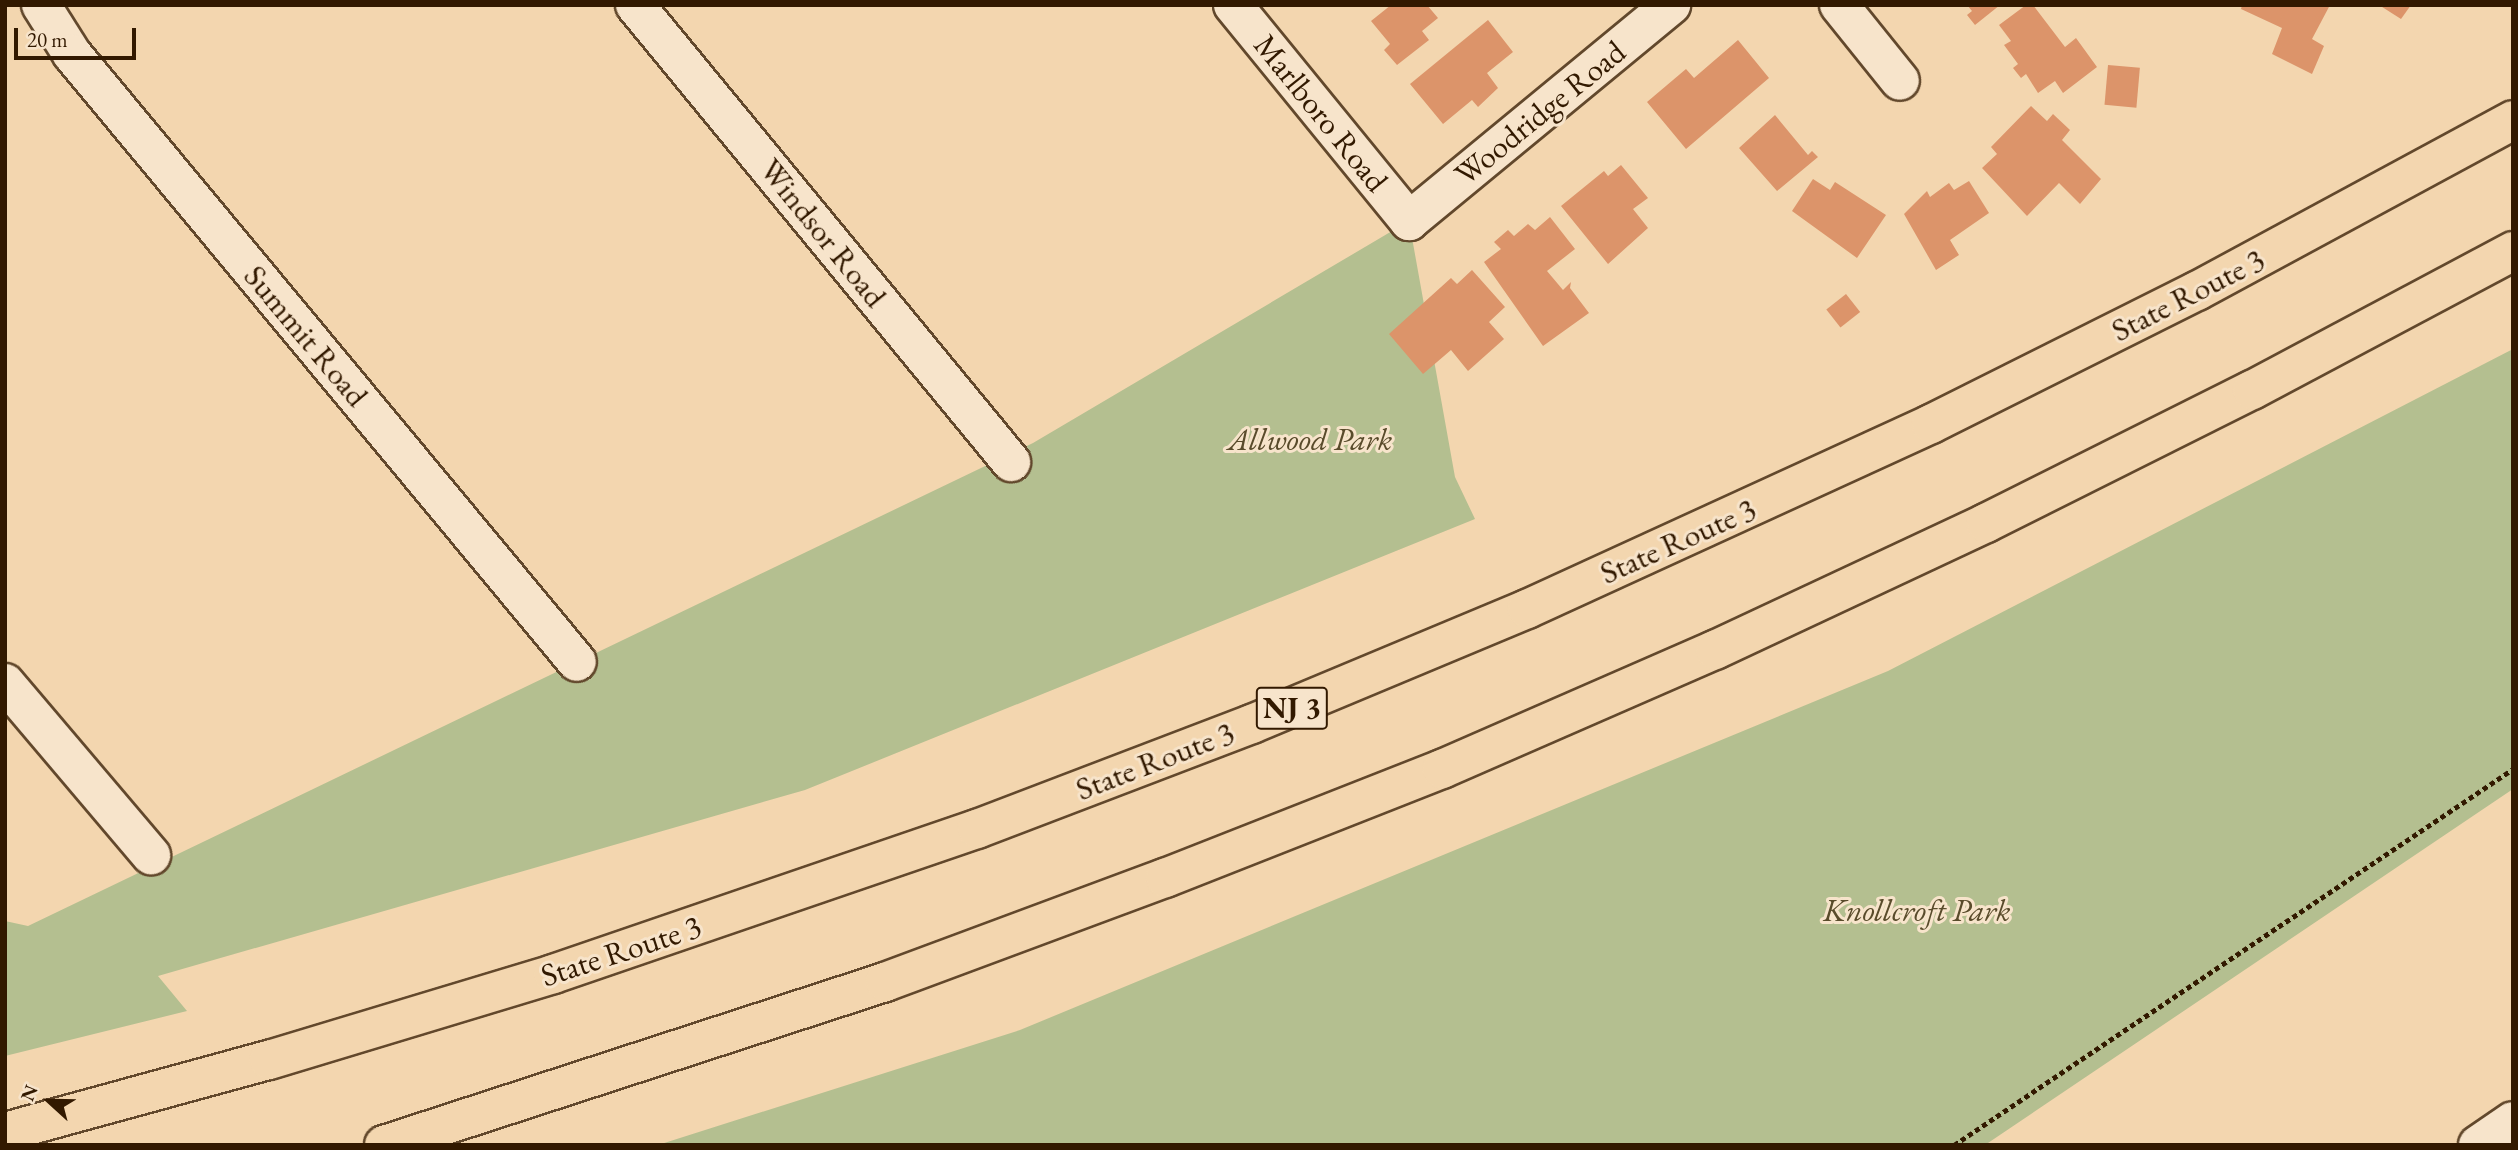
<!DOCTYPE html>
<html>
<head>
<meta charset="utf-8">
<style>
	body { margin:0 }
	#map { position:relative; width:2518px; height:1150px; overflow:hidden; background:#f3d6af; font-family:"EB Garamond",serif }
	div>[style] { position:absolute }
	[style*='--x'] { left:calc(var(--x)*1px); top:calc(var(--y)*1px); width:calc(var(--w)*1px); rotate:calc(var(--a)*1deg) }
	.green>* { inset:0; background:#b4bf90 }
	.building>* { inset:0; background:#dc946a; transform-origin:0 0 }
	.path>* { height:4.5px; margin-top:-2.25px; transform-origin:0; background:repeating-linear-gradient(90deg,#321900 0 5px,transparent 0 8.5px) }
	.roads { filter:drop-shadow(2px 0 #62482c) drop-shadow(-2px 0 #62482c) drop-shadow(0 2px #62482c) drop-shadow(0 -2px #62482c) }
	.minor>* { height:38px; margin:-19px; padding:0 19px; transform-origin:19px; border-radius:19px; background:#f7e4cb }
	.highway>* { height:38px; margin:-19px; padding:0 19px; transform-origin:19px; border-radius:19px; background:#f3d6af }
	span { translate:-50% -50%; white-space:nowrap; text-align:center; line-height:1.15; -webkit-text-stroke:6px #f7e4cb; paint-order:stroke }
	.shield-label span { padding:2px 5px; background:#f7e4cb; border:2px solid; border-radius:5px; -webkit-text-stroke-width:0 }
	.shield-label { font-size:30px; color:#321900; font-weight:700 }
	.street-label { font-size:32px; color:#321900 }
	.park-label { font-size:32px; color:#594b2b; font-style:italic }
	.frame { position:absolute; inset:0; border:7px solid #321900; pointer-events:none }
	.north { position:absolute; left:14px; top:1066px; width:70px; height:70px; -webkit-text-stroke:5px #f7e4cb; paint-order:stroke; rotate:292deg; font-size:19px; font-weight:700; line-height:28px; text-align:center; color:#321900 }
	.north::after { content:''; display:block; margin:auto; width:24px; height:32px; background:#321900; clip-path:polygon(50% 0,100% 100%,50% 72%,0 100%) }
	.scale { position:absolute; left:14px; top:28px; width:122px; height:32px; box-sizing:border-box; border:4px solid #321900; border-top:0; padding-left:9px; font-size:21px; line-height:24px; white-space:nowrap; color:#321900; -webkit-text-stroke:5px #f7e4cb; paint-order:stroke }
</style>
</head>
<body>
<div id="map">
	<div class="green">
		<div style="clip-path:polygon(1409px 221px,1455px 477px,1475px 519px,805px 790px,158px 976px,187px 1011px,5px 1056px,5px 921px,28px 926px,1033px 443px)"></div>
		<div style="clip-path:polygon(2513px 349px,2513px 789px,1985px 1145px,658px 1145px,1020px 1030px,1888px 671px)"></div>
	</div>
	<div class="building">
		<div style="clip-path:polygon(1391px 5px,1427px 5px,1438px 18px,1422px 31px,1429px 40px,1397px 65px,1384px 50px,1390px 44px,1371px 21px)"></div>
		<div style="clip-path:polygon(1967px 5px,2000px 5px,1975px 25px,1967px 15px,1972px 11px)"></div>
		<div style="clip-path:polygon(2026px 5px,2033px 5px,2065px 47px,2076px 38px,2097px 67px,2063px 93px,2055px 81px,2038px 93px,2026px 74px,2021px 78px,2013px 68px,2018px 64px,2004px 45px,2011px 41px,1999px 25px)"></div>
		<div style="clip-path:polygon(2242px 5px,2330px 5px,2312px 39px,2324px 46px,2312px 74px,2272px 54px,2282px 28px,2241px 9px)"></div>
		<div style="clip-path:polygon(2379px 5px,2411px 5px,2401px 19px)"></div>
		<div style="clip-path:polygon(1488px 20px,1513px 52px,1487px 73px,1498px 88px,1478px 107px,1472px 100px,1443px 124px,1410px 84px)"></div>
		<div style="clip-path:polygon(1738px 40px,1769px 78px,1686px 149px,1647px 102px,1686px 69px,1694px 78px)"></div>
		<div style="left:2108px;top:65px;width:32px;height:40px;rotate:5deg"></div>
		<div style="clip-path:polygon(2031px 106px,2047px 121px,2053px 114px,2070px 130px,2062px 140px,2101px 179px,2080px 204px,2059px 183px,2027px 216px,1982px 168px,1997px 154px,1991px 147px)"></div>
		<div style="clip-path:polygon(1775px 115px,1808px 155px,1812px 151px,1818px 157px,1777px 191px,1739px 148px)"></div>
		<div style="clip-path:polygon(1621px 165px,1648px 198px,1633px 209px,1648px 228px,1608px 264px,1561px 206px,1604px 171px,1608px 176px)"></div>
		<div style="clip-path:polygon(1813px 179px,1830px 190px,1835px 182px,1886px 215px,1857px 258px,1792px 211px)"></div>
		<div style="clip-path:polygon(1969px 181px,1989px 213px,1950px 240px,1959px 255px,1936px 270px,1904px 214px,1927px 191px,1930px 197px,1949px 183px,1954px 190px)"></div>
		<div style="clip-path:polygon(1550px 217px,1575px 249px,1547px 271px,1563px 290px,1571px 282px,1570px 288px,1589px 313px,1543px 346px,1484px 262px,1501px 249px,1494px 242px,1508px 230px,1514px 236px,1528px 224px,1535px 230px)"></div>
		<div style="clip-path:polygon(1472px 270px,1505px 307px,1489px 322px,1504px 339px,1468px 371px,1451px 350px,1423px 374px,1389px 334px,1451px 278px,1457px 284px)"></div>
		<div style="left:1846px;top:294px;width:23px;height:25px;rotate:52deg"></div>
	</div>
	<div class="path">
		<div style="--x:1954;--y:1145;--w:674;--a:-33.93"></div>
	</div>
	<div class="roads">
		<div class="minor">
			<div style="--x:41;--y:5;--w:58;--a:57.7"></div>
			<div style="--x:72;--y:54;--w:790;--a:50.29"></div>
			<div style="--x:635;--y:5;--w:592;--a:50.55"></div>
			<div style="--x:1233;--y:5;--w:279;--a:50.8"></div>
			<div style="--x:1409;--y:221;--w:340;--a:-39.5"></div>
			<div style="--x:1839;--y:5;--w:97;--a:51.2"></div>
			<div style="--x:5;--y:683;--w:226;--a:49.7"></div>
			<div style="--x:2478;--y:1145;--w:42;--a:-34.4"></div>
		</div>
		<div class="highway">
			<div style="--x:5;--y:1132;--w:274;--a:-15.3"></div>
			<div style="--x:269;--y:1060;--w:297;--a:-16.8"></div>
			<div style="--x:553;--y:974;--w:448;--a:-18.9"></div>
			<div style="--x:977;--y:829;--w:294;--a:-20.9"></div>
			<div style="--x:1252;--y:724;--w:298;--a:-22.7"></div>
			<div style="--x:1527;--y:609;--w:444;--a:-24.6"></div>
			<div style="--x:1931;--y:424;--w:297;--a:-26.6"></div>
			<div style="--x:2197;--y:291;--w:359;--a:-28.4"></div>
			<div style="--x:384;--y:1145;--w:527;--a:-18.02"></div>
			<div style="--x:885;--y:982;--w:299;--a:-20.4"></div>
			<div style="--x:1165;--y:878;--w:298;--a:-21.5"></div>
			<div style="--x:1442;--y:769;--w:298;--a:-23.6"></div>
			<div style="--x:1715;--y:650;--w:299;--a:-25.1"></div>
			<div style="--x:1986;--y:523;--w:297;--a:-26.6"></div>
			<div style="--x:2252;--y:390;--w:296;--a:-28"></div>
		</div>
	</div>
	<div class="shield-label">
		<span style="left:1292px;top:708px">NJ 3</span>
	</div>
	<div class="street-label">
		<span style="left:1321px;top:113px;rotate:51deg">Marlboro Road</span>
		<span style="left:1540px;top:113px;rotate:-39deg">Woodridge Road</span>
		<span style="left:823px;top:233px;rotate:51deg">Windsor Road</span>
		<span style="left:2188px;top:295px;rotate:-27deg">State Route 3</span>
		<span style="left:306px;top:336px;rotate:50deg">Summit Road</span>
		<span style="left:1678px;top:541px;rotate:-24deg">State Route 3</span>
		<span style="left:1155px;top:761px;rotate:-21deg">State Route 3</span>
		<span style="left:621px;top:951px;rotate:-18deg">State Route 3</span>
	</div>
	<div class="park-label">
		<span style="left:1310px;top:439px">Allwood Park</span>
		<span style="left:1917px;top:910px">Knollcroft Park</span>
	</div>
	<div class="frame"></div>
	<div class="north">N</div>
	<div class="scale">20 m</div>
</div>
</body>
</html>
